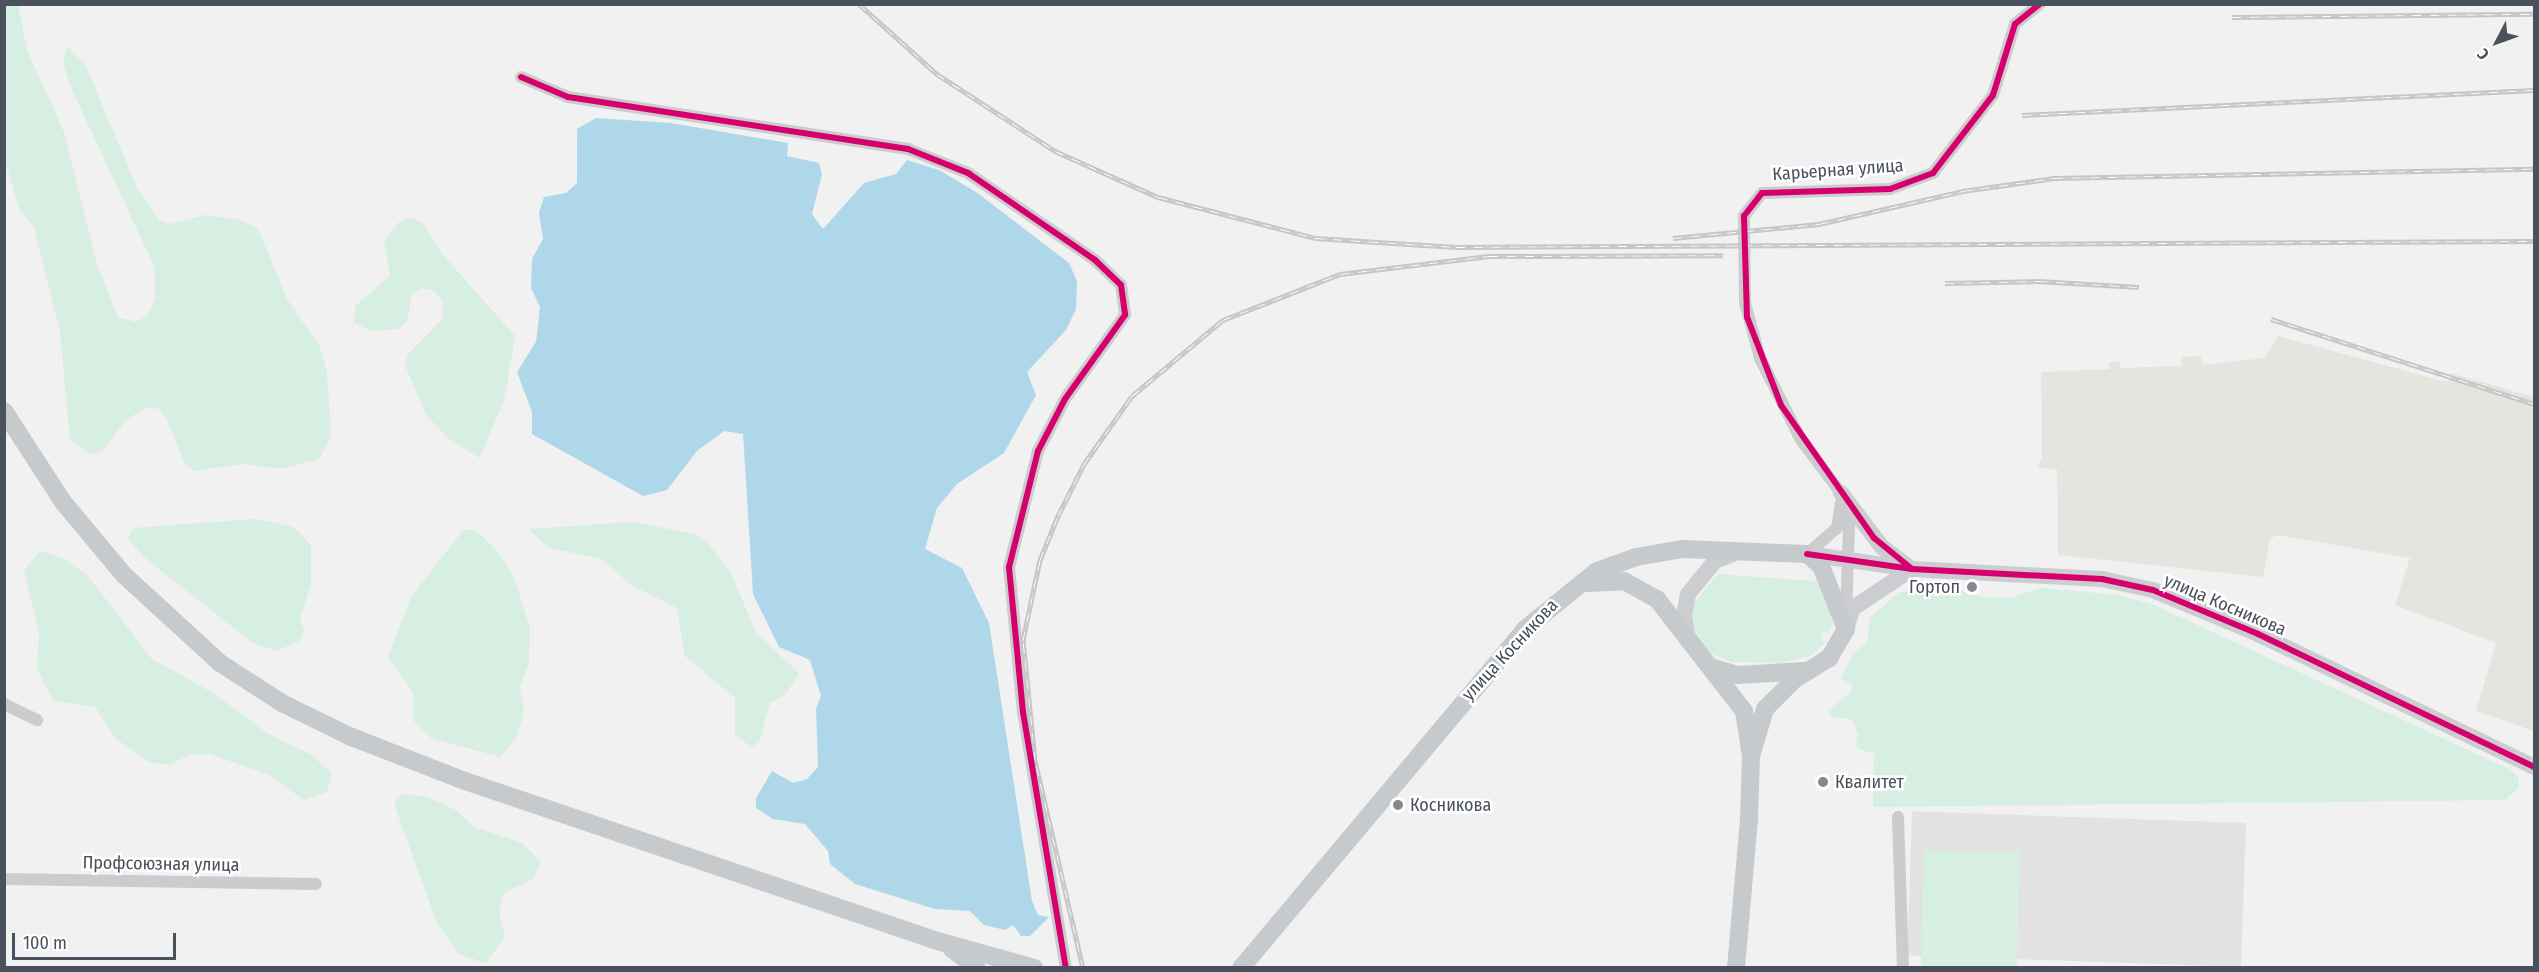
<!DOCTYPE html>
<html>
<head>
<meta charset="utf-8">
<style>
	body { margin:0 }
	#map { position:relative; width:2539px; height:972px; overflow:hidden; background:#f1f1f1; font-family:"Fira Sans Condensed",sans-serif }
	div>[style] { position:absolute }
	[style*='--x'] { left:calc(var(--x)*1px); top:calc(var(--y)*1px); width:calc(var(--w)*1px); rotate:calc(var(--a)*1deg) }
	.commercial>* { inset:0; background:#e5e4df }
	.education>* { inset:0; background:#e3e2e2; transform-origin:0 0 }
	.green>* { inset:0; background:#d7eee2; transform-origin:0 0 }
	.water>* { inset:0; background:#aed8e9 }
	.street>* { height:12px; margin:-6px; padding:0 6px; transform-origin:6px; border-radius:6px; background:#cbccce }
	.secondary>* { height:16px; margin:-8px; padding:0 8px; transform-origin:8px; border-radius:8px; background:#cbcdd0 }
	.primary>* { height:18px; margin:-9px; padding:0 9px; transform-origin:9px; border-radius:9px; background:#c7cacd }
	.rail>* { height:5px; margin-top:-2.5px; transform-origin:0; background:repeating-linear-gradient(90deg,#fff 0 9px,#c6c6c8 0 18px); box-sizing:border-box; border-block:2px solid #c6c6c8 }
	.cycleway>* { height:6px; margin:-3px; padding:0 3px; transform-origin:3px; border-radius:3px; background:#d6006c }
	.dots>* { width:16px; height:16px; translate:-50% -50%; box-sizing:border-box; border:3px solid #fff; border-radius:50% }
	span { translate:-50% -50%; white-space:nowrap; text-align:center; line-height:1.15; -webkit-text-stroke:5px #fff; paint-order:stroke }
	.street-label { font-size:18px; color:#49515c }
	.poi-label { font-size:18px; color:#49515c }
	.right { translate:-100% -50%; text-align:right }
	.left { translate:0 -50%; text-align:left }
	.frame { position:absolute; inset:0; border:6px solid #49515c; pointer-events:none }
	.north { position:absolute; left:2467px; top:12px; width:60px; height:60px; -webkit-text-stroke:4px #fff; paint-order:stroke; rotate:229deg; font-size:16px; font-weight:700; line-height:24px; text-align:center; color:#49515c }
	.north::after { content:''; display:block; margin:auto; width:21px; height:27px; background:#49515c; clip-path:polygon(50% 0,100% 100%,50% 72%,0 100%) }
	.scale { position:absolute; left:12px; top:933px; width:164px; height:27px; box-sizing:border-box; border:3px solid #49515c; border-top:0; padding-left:8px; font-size:18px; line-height:21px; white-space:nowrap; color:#49515c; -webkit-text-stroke:4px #fff; paint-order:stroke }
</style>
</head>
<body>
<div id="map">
	<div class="commercial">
		<div style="clip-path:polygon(2278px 336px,2447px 382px,2451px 373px,2534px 397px,2534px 731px,2476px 711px,2496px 643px,2395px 605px,2410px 558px,2277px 535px,2270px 539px,2263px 577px,2058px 555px,2057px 469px,2037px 468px,2042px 459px,2041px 372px,2109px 369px,2109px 362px,2120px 362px,2121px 368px,2182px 366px,2181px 357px,2201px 356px,2202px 365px,2265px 358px)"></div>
	</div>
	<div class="education">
		<div style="left:2246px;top:823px;width:144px;height:334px;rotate:92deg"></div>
	</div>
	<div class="green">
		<div style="clip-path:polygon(4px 5px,18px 5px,27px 50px,64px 132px,98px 267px,118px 317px,136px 322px,148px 315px,155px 299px,155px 268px,73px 92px,63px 64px,67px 47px,85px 64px,137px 188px,159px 220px,170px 224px,205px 215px,242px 220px,258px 229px,287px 299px,320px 347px,327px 372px,331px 438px,319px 459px,281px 469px,243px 464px,194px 471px,185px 464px,166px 418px,159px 409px,147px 407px,126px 420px,102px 451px,90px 454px,70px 440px,60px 332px,34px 227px,19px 209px,5px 160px)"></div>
		<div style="clip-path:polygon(410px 218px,422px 222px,443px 255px,515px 336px,504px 401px,479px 458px,448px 438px,426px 415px,405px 365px,408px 354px,443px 318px,442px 300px,434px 291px,422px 288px,412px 295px,407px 321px,398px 329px,371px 331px,354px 323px,355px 306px,390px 276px,384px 241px,399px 222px)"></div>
		<div style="clip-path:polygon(257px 519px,294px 527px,311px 545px,311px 584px,300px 619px,304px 630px,299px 641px,277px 651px,253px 643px,145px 558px,128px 539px,133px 528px)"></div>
		<div style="clip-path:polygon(632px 522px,696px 534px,707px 542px,731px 573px,756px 633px,799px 673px,786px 694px,770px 703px,760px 740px,752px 748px,735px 734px,735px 698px,685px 656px,677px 608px,631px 585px,602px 559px,549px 548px,528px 529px)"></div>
		<div style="clip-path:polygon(464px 529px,477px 531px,500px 555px,514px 577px,530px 629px,529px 663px,520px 687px,524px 711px,517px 737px,500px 757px,431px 738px,414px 721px,413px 692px,388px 657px,411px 597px)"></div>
		<div style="clip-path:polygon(40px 551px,65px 559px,87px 575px,152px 659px,213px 693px,267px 733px,312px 755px,332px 774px,327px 792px,304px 800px,268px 774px,209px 754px,189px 755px,171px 764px,151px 763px,116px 739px,95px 707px,53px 701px,37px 669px,39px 632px,24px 570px)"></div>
		<div style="clip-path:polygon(1718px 574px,1826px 582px,1835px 618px,1829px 632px,1822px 633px,1822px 641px,1827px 642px,1810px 656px,1779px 663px,1731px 662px,1706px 651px,1691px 631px,1691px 607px)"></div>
		<div style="clip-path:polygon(2040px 588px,2119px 595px,2154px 605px,2509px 769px,2518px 776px,2519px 787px,2505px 800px,1873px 807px,1874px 754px,1855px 747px,1858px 734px,1851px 719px,1832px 717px,1828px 711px,1850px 693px,1852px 684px,1841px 679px,1853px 654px,1867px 642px,1870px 618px,1898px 593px,1909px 590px,1958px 590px,1982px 597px,2011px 598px)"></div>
		<div style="clip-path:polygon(402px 794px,428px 797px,456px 810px,474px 827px,522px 843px,541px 862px,533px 879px,504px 893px,499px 911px,505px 937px,486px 963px,459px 954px,437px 923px,394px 804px)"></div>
		<div style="left:1923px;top:850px;width:96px;height:117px;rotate:1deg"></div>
	</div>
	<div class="water">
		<div style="clip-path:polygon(596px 118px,671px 123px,788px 143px,787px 156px,819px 163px,822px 174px,812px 214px,823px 229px,864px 183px,896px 174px,907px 160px,939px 170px,976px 192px,1069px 263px,1077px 281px,1076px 309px,1066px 330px,1027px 372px,1036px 395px,1004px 453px,957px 484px,937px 508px,925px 549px,962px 568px,989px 623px,1032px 901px,1038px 915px,1049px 917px,1030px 936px,1021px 936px,1013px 925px,1005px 930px,984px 925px,970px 911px,935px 909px,855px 884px,830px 864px,828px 851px,805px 824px,773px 819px,756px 808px,756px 798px,772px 771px,793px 783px,807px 779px,818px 767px,816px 709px,821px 696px,810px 660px,779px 647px,753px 594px,743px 434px,724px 431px,697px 451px,667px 490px,643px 496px,532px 434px,532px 412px,517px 372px,536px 342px,540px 307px,531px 288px,532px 259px,543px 239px,539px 213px,544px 197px,566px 193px,577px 183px,577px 129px)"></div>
	</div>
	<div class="street">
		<div style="--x:521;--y:77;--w:51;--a:23.1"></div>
		<div style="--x:568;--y:97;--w:344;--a:8.7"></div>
		<div style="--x:908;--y:149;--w:65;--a:21.8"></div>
		<div style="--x:968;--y:173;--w:154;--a:34.4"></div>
		<div style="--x:1095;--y:260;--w:36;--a:44"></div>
		<div style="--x:1121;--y:285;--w:30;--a:82"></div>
		<div style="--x:1125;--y:315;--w:103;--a:125.5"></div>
		<div style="--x:1065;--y:399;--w:59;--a:117.4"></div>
		<div style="--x:1038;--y:451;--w:120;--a:104"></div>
		<div style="--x:1009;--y:567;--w:146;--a:84.5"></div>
		<div style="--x:1023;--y:712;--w:260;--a:80.5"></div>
		<div style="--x:1807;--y:554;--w:40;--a:-41"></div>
		<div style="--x:1837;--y:528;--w:25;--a:-81"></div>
		<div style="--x:1846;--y:619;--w:98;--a:-88.2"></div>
		<div style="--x:1849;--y:521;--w:29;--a:-106"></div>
		<div style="--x:1841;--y:493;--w:66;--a:-127"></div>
		<div style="--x:1801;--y:440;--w:92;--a:-116.6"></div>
		<div style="--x:1760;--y:358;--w:57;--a:-105.3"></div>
		<div style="--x:1745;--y:303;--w:87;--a:-90.7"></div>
		<div style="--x:1744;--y:216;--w:29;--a:-52"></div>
		<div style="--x:1762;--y:193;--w:128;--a:-1.8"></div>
		<div style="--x:1890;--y:189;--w:46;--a:-20.4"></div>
		<div style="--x:1933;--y:173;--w:98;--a:-52.4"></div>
		<div style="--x:1993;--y:95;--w:74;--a:-72.8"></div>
		<div style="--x:2015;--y:24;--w:32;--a:-39"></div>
		<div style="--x:4;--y:704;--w:37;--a:26"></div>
		<div style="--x:1898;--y:817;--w:151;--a:88.1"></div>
		<div style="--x:4;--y:879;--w:312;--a:0.9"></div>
	</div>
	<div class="secondary">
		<div style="--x:1841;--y:493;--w:68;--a:52.8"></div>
		<div style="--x:1882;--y:547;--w:34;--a:37"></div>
		<div style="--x:1807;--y:554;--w:106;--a:8.1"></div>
		<div style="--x:1912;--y:569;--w:190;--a:3"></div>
		<div style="--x:2102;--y:579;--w:52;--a:12.2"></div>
		<div style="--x:2153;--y:590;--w:114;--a:22.7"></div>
		<div style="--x:2258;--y:634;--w:306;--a:25.7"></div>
		<div style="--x:1846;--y:629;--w:22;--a:-72"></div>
		<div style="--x:1853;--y:608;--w:71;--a:-33.5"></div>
		<div style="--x:1688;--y:641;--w:26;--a:-99"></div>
		<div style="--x:1684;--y:615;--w:21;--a:-79"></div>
		<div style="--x:1688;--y:594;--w:43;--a:-50.7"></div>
		<div style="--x:1715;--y:561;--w:24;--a:-22"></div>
	</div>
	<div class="primary">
		<div style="--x:4;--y:411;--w:108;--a:57"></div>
		<div style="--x:63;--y:502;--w:95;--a:50.1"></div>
		<div style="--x:124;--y:575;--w:130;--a:42.5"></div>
		<div style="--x:220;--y:663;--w:74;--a:32.8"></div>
		<div style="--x:282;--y:703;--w:75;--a:26.2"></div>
		<div style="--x:349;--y:736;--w:124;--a:21.2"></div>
		<div style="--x:465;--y:781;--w:495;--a:18.7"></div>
		<div style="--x:934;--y:940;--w:104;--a:15.6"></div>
		<div style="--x:1589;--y:583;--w:35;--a:-3"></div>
		<div style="--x:1624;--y:581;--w:38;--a:29"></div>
		<div style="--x:1657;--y:599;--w:142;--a:52.2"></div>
		<div style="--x:1744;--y:711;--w:46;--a:81.2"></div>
		<div style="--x:1751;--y:756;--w:63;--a:91.8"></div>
		<div style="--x:1749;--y:819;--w:150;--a:95"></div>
		<div style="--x:1711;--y:667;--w:27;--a:17"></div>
		<div style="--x:1737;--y:675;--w:68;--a:-3.4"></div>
		<div style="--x:952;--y:949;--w:31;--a:37"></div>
		<div style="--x:1241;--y:968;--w:442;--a:-50"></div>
		<div style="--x:1525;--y:629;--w:92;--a:-38.9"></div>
		<div style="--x:1597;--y:571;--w:41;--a:-19.7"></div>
		<div style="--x:1636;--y:557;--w:48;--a:-9.7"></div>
		<div style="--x:1683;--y:549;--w:124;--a:2.3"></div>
		<div style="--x:1807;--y:554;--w:18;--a:41"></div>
		<div style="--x:1821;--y:566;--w:68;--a:68.4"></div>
		<div style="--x:1846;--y:629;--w:34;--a:120"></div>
		<div style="--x:1829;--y:658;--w:40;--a:148"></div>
		<div style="--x:1795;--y:679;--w:42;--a:135"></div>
		<div style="--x:1765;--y:709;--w:49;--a:106.6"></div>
	</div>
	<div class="rail">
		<div style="--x:859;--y:4;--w:105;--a:41.9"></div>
		<div style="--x:937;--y:74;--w:141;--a:33.1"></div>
		<div style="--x:1055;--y:151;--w:113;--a:24.1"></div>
		<div style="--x:1158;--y:197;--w:162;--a:14.6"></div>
		<div style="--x:1315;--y:238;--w:141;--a:3.7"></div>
		<div style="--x:1456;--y:247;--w:1078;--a:-0.32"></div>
		<div style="--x:2232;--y:17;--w:302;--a:-0.6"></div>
		<div style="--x:2022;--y:115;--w:513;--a:-2.8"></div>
		<div style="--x:1673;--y:238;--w:147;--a:-5.5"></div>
		<div style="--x:1819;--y:224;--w:148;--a:-12.9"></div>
		<div style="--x:1963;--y:191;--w:92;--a:-8.1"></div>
		<div style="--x:2054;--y:178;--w:480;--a:-1.1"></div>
		<div style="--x:1945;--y:283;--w:93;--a:-1.2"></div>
		<div style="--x:2038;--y:281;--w:101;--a:3.4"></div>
		<div style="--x:2271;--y:319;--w:276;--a:17.9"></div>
		<div style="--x:1083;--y:968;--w:213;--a:-103"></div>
		<div style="--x:1035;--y:760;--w:121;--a:-95.7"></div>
		<div style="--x:1023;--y:640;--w:82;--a:-78"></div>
		<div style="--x:1040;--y:560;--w:48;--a:-67.8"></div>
		<div style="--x:1058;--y:516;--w:58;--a:-63.4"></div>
		<div style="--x:1084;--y:464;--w:83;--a:-54.8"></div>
		<div style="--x:1132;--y:396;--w:119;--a:-39.9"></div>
		<div style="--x:1223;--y:320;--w:126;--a:-21.5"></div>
		<div style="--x:1340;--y:274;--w:150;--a:-6.9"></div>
		<div style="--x:1489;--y:256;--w:234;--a:-0.2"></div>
	</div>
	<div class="cycleway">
		<div style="--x:521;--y:77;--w:51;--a:23.1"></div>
		<div style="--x:568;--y:97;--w:344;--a:8.7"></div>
		<div style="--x:908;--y:149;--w:65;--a:21.8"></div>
		<div style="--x:968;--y:173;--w:154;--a:34.4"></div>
		<div style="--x:1095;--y:260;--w:36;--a:44"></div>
		<div style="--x:1121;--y:285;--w:30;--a:82"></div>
		<div style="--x:1125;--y:315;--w:103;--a:125.5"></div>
		<div style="--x:1065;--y:399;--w:59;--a:117.4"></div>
		<div style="--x:1038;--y:451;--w:120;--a:104"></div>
		<div style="--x:1009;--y:567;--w:146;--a:84.5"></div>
		<div style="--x:1023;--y:712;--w:260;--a:80.5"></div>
		<div style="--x:1807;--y:554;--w:106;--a:8.1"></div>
		<div style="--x:1912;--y:569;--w:190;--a:3"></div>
		<div style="--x:2102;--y:579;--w:52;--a:12.2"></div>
		<div style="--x:2153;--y:590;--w:114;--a:22.7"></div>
		<div style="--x:2258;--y:634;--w:306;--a:25.7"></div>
		<div style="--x:1912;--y:569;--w:49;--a:-140.8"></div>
		<div style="--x:1874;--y:538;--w:162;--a:-125"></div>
		<div style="--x:1781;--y:405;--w:94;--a:-111.1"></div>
		<div style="--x:1747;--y:317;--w:101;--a:-91.7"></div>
		<div style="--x:1744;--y:216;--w:29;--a:-52"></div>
		<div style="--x:1762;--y:193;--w:128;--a:-1.8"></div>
		<div style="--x:1890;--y:189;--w:46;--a:-20.4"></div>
		<div style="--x:1933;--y:173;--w:98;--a:-52.4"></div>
		<div style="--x:1993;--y:95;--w:74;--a:-72.8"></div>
		<div style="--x:2015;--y:24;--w:32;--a:-39"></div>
	</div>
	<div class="dots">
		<div style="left:1972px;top:587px;background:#848990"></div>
		<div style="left:1823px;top:782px;background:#848990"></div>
		<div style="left:1398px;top:805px;background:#848990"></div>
	</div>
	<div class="street-label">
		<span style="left:1838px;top:170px;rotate:-4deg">Карьерная улица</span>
		<span style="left:2225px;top:605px;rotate:23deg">улица Косникова</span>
		<span style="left:1510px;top:650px;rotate:-47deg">улица Косникова</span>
		<span style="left:161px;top:864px;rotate:1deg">Профсоюзная улица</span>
	</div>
	<div class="poi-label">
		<span class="right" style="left:1960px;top:587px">Гортоп</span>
		<span class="left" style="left:1835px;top:782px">Квалитет</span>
		<span class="left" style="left:1410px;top:805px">Косникова</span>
	</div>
	<div class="frame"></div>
	<div class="north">С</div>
	<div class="scale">100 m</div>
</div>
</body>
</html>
